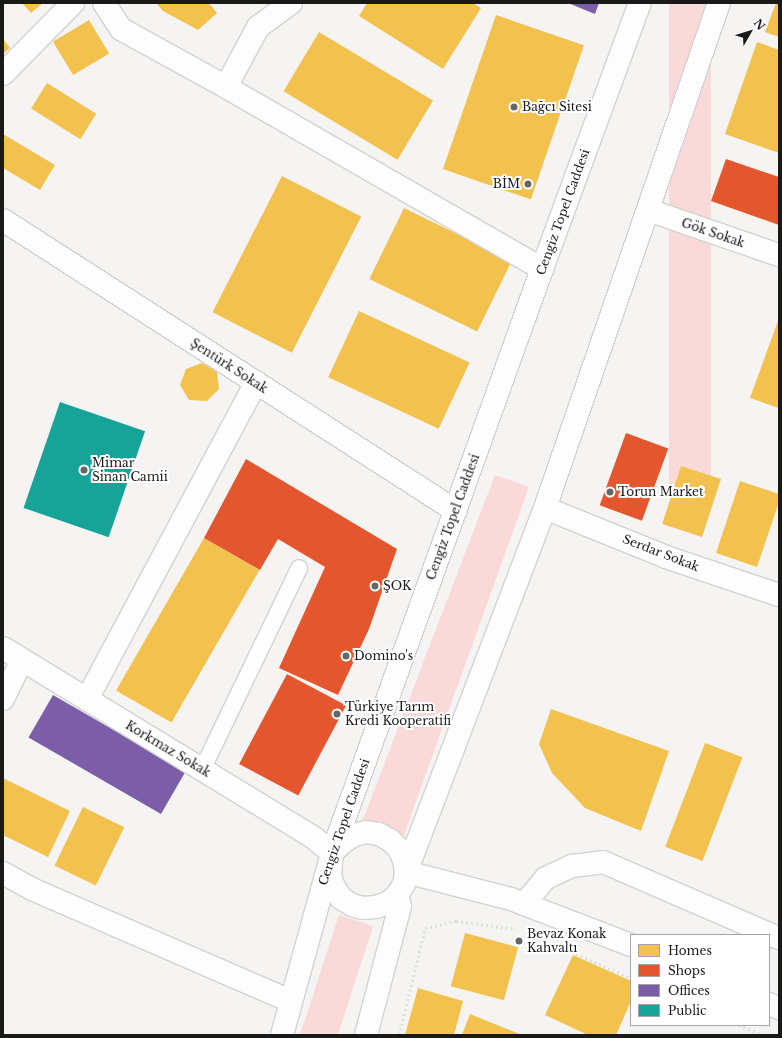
<!DOCTYPE html>
<html>
<head>
<meta charset="utf-8">
<style>
	body { margin:0 }
	#map { position:relative; width:782px; height:1038px; overflow:hidden; background:#f5f4f2; font-family:"Libre Baskerville",serif }
	div>[style] { position:absolute }
	[style*='--x'] { left:calc(var(--x)*1px); top:calc(var(--y)*1px); width:calc(var(--w)*1px); rotate:calc(var(--a)*1deg) }
	.green>* { inset:0; background:#fadad8; transform-origin:0 0 }
	.homes>* { inset:0; background:#f2c14e; transform-origin:0 0 }
	.shops>* { inset:0; background:#e4572e; transform-origin:0 0 }
	.offices>* { inset:0; background:#7b5ea7; transform-origin:0 0 }
	.public>* { inset:0; background:#17a398; transform-origin:0 0 }
	.path>* { height:2.5px; margin-top:-1.25px; transform-origin:0; background:repeating-linear-gradient(90deg,#dfdfde 0 2px,transparent 0 5px) }
	.roads { filter:drop-shadow(1px 0 #d2d2d0) drop-shadow(-1px 0 #d2d2d0) drop-shadow(0 1px #d2d2d0) drop-shadow(0 -1px #d2d2d0) }
	.service>* { height:16px; margin:-8px; padding:0 8px; transform-origin:8px; border-radius:8px; background:#fefdfd }
	.minor>* { height:22px; margin:-11px; padding:0 11px; transform-origin:11px; border-radius:11px; background:#fefdfd }
	.primary>* { height:22px; margin:-11px; padding:0 11px; transform-origin:11px; border-radius:11px; background:#fefdfd }
	.dots>* { width:11px; height:11px; translate:-50% -50%; box-sizing:border-box; border:2px solid #fff; border-radius:50% }
	span { translate:-50% -50%; white-space:nowrap; text-align:center; line-height:1.15; -webkit-text-stroke:4px #fff; paint-order:stroke }
	.poi-label { font-size:12px; color:#191918 }
	.left { translate:0 -50%; text-align:left }
	.right { translate:-100% -50%; text-align:right }
	.street-label { font-size:12px; color:#191918 }
	.frame { position:absolute; inset:0; border:4px solid #191918; pointer-events:none }
	.legend { position:absolute; left:630px; top:934px; width:140px; height:92px; box-sizing:border-box; background:#fff; border:1px solid #a3a3a3; margin:0; padding:5px 7px; list-style:none; font-size:12px; color:#191918 }
	.legend li { display:flex; align-items:center; gap:8px; height:20px }
	.legend b { width:20px; border:1px solid #a3a3a3 }
	.north { position:absolute; left:730px; top:12px; width:40px; height:40px; -webkit-text-stroke:3px #fff; paint-order:stroke; rotate:51deg; font-size:11px; font-weight:700; line-height:16px; text-align:center; color:#191918 }
	.north::after { content:''; display:block; margin:auto; width:14px; height:18px; background:#191918; clip-path:polygon(50% 0,100% 100%,50% 72%,0 100%) }
</style>
</head>
<body>
<div id="map">
	<div class="green">
		<div style="left:669px;top:3px;width:42px;height:493px"></div>
		<div style="clip-path:polygon(495px 475px,529px 487px,404px 835px,362px 822px)"></div>
		<div style="left:339px;top:915px;width:36px;height:125px;rotate:18deg"></div>
	</div>
	<div class="homes">
		<div style="clip-path:polygon(22px 3px,43px 3px,31px 13px)"></div>
		<div style="clip-path:polygon(156px 3px,209px 3px,217px 13px,198px 30px,163px 11px)"></div>
		<div style="clip-path:polygon(367px 3px,473px 3px,481px 8px,443px 69px,359px 16px)"></div>
		<div style="clip-path:polygon(776px 3px,779px 3px,779px 37px,765px 32px)"></div>
		<div style="left:496px;top:15px;width:93px;height:163px;rotate:19deg"></div>
		<div style="left:89px;top:20px;width:39px;height:42px;rotate:59deg"></div>
		<div style="left:319px;top:32px;width:133px;height:69px;rotate:31deg"></div>
		<div style="clip-path:polygon(3px 39px,10px 48px,3px 54px)"></div>
		<div style="clip-path:polygon(757px 42px,779px 50px,779px 153px,725px 134px)"></div>
		<div style="left:47px;top:83px;width:58px;height:30px;rotate:32deg"></div>
		<div style="clip-path:polygon(3px 134px,55px 165px,40px 190px,3px 168px)"></div>
		<div style="left:282px;top:176px;width:89px;height:153px;rotate:27deg"></div>
		<div style="left:404px;top:208px;width:120px;height:79px;rotate:26deg"></div>
		<div style="left:359px;top:311px;width:122px;height:73px;rotate:25deg"></div>
		<div style="clip-path:polygon(779px 318px,779px 408px,750px 398px)"></div>
		<div style="clip-path:polygon(202px 363px,217px 372px,219px 389px,207px 401px,189px 400px,180px 385px,186px 369px)"></div>
		<div style="left:681px;top:466px;width:42px;height:61px;rotate:18deg"></div>
		<div style="clip-path:polygon(740px 481px,779px 494px,779px 502px,757px 567px,716px 553px)"></div>
		<div style="left:204px;top:538px;width:64px;height:176px;rotate:30deg"></div>
		<div style="clip-path:polygon(551px 709px,669px 751px,641px 831px,585px 808px,552px 773px,539px 744px)"></div>
		<div style="left:705px;top:743px;width:40px;height:111px;rotate:21deg"></div>
		<div style="clip-path:polygon(3px 778px,70px 811px,48px 857px,3px 835px)"></div>
		<div style="left:83px;top:807px;width:46px;height:65px;rotate:26deg"></div>
		<div style="left:465px;top:933px;width:55px;height:55px;rotate:15deg"></div>
		<div style="clip-path:polygon(573px 955px,631px 981px,631px 1001px,616px 1035px,588px 1035px,545px 1015px)"></div>
		<div style="clip-path:polygon(418px 988px,463px 1001px,454px 1035px,405px 1035px)"></div>
		<div style="clip-path:polygon(470px 1014px,522px 1035px,462px 1035px)"></div>
	</div>
	<div class="shops">
		<div style="clip-path:polygon(726px 159px,779px 177px,779px 225px,711px 201px)"></div>
		<div style="left:626px;top:433px;width:45px;height:77px;rotate:20deg"></div>
		<div style="clip-path:polygon(246px 459px,397px 549px,369px 629px,338px 695px,279px 668px,325px 567px,278px 539px,260px 570px,204px 538px)"></div>
		<div style="left:287px;top:674px;width:67px;height:102px;rotate:28deg"></div>
	</div>
	<div class="offices">
		<div style="clip-path:polygon(568px 3px,599px 3px,595px 14px)"></div>
		<div style="left:53px;top:695px;width:153px;height:49px;rotate:30deg"></div>
	</div>
	<div class="public">
		<div style="left:60px;top:402px;width:90px;height:112px;rotate:19deg"></div>
	</div>
	<div class="path">
		<div style="--x:567;--y:950;--w:70;--a:23.6"></div>
		<div style="--x:739;--y:1025;--w:25;--a:23"></div>
		<div style="--x:399;--y:1035;--w:110;--a:-76.3"></div>
		<div style="--x:425;--y:928;--w:32;--a:-13"></div>
		<div style="--x:456;--y:921;--w:60;--a:7.7"></div>
	</div>
	<div class="roads">
		<div class="service">
			<div style="--x:202;--y:770;--w:224;--a:-64.3"></div>
		</div>
		<div class="minor">
			<div style="--x:104;--y:3;--w:31;--a:57"></div>
			<div style="--x:121;--y:29;--w:120;--a:28.9"></div>
			<div style="--x:226;--y:87;--w:365;--a:29.9"></div>
			<div style="--x:3;--y:74;--w:100;--a:-45.4"></div>
			<div style="--x:226;--y:87;--w:68;--a:-61.9"></div>
			<div style="--x:258;--y:27;--w:41;--a:-36"></div>
			<div style="--x:648;--y:210;--w:139;--a:19"></div>
			<div style="--x:3;--y:220;--w:538;--a:32.72"></div>
			<div style="--x:545;--y:508;--w:131;--a:22"></div>
			<div style="--x:666;--y:557;--w:119;--a:18.6"></div>
			<div style="--x:3;--y:648;--w:364;--a:31.4"></div>
			<div style="--x:314;--y:838;--w:23;--a:40"></div>
			<div style="--x:3;--y:699;--w:43;--a:-64"></div>
			<div style="--x:87;--y:699;--w:359;--a:-61.9"></div>
			<div style="--x:366;--y:832;--w:13;--a:9"></div>
			<div style="--x:379;--y:834;--w:13;--a:29"></div>
			<div style="--x:390;--y:840;--w:13;--a:45"></div>
			<div style="--x:399;--y:849;--w:12;--a:66"></div>
			<div style="--x:404;--y:860;--w:12;--a:81"></div>
			<div style="--x:406;--y:872;--w:12;--a:99"></div>
			<div style="--x:404;--y:884;--w:13;--a:122"></div>
			<div style="--x:397;--y:895;--w:12;--a:138"></div>
			<div style="--x:388;--y:903;--w:13;--a:162"></div>
			<div style="--x:376;--y:907;--w:13;--a:176"></div>
			<div style="--x:363;--y:908;--w:11;--a:-165"></div>
			<div style="--x:352;--y:905;--w:13;--a:-148"></div>
			<div style="--x:341;--y:898;--w:13;--a:-122"></div>
			<div style="--x:334;--y:887;--w:12;--a:-110"></div>
			<div style="--x:330;--y:876;--w:13;--a:-86"></div>
			<div style="--x:331;--y:863;--w:10;--a:-84"></div>
			<div style="--x:332;--y:853;--w:16;--a:-45"></div>
			<div style="--x:343;--y:842;--w:13;--a:-32"></div>
			<div style="--x:354;--y:835;--w:12;--a:-14"></div>
			<div style="--x:406;--y:872;--w:108;--a:14.4"></div>
			<div style="--x:511;--y:899;--w:129;--a:21"></div>
			<div style="--x:3;--y:873;--w:35;--a:29"></div>
			<div style="--x:34;--y:890;--w:279;--a:23.4"></div>
			<div style="--x:524;--y:904;--w:34;--a:-50"></div>
			<div style="--x:546;--y:878;--w:29;--a:-25"></div>
			<div style="--x:572;--y:866;--w:31;--a:-7"></div>
			<div style="--x:603;--y:862;--w:192;--a:23.4"></div>
			<div style="--x:769;--y:1004;--w:11;--a:22"></div>
		</div>
		<div class="primary">
			<div style="--x:406;--y:872;--w:390;--a:-69.1"></div>
			<div style="--x:545;--y:508;--w:534;--a:-70.99"></div>
			<div style="--x:282;--y:1035;--w:189;--a:-74.6"></div>
			<div style="--x:332;--y:853;--w:621;--a:-70.22"></div>
			<div style="--x:542;--y:269;--w:283;--a:-69.8"></div>
			<div style="--x:366;--y:1035;--w:133;--a:-75.2"></div>
			<div style="--x:400;--y:906;--w:11;--a:-105"></div>
		</div>
	</div>
	<div class="dots">
		<div style="left:514px;top:107px;background:#666664"></div>
		<div style="left:528px;top:184px;background:#666664"></div>
		<div style="left:84px;top:470px;background:#666664"></div>
		<div style="left:610px;top:492px;background:#666664"></div>
		<div style="left:375px;top:586px;background:#666664"></div>
		<div style="left:346px;top:656px;background:#666664"></div>
		<div style="left:337px;top:714px;background:#666664"></div>
		<div style="left:519px;top:941px;background:#666664"></div>
	</div>
	<div class="poi-label">
		<span class="left" style="left:522px;top:107px">Bağcı Sitesi</span>
		<span class="right" style="left:520px;top:184px">BİM</span>
		<span class="left" style="left:92px;top:470px">Mimar<br>Sinan Camii</span>
		<span class="left" style="left:618px;top:492px">Torun Market</span>
		<span class="left" style="left:383px;top:586px">ŞOK</span>
		<span class="left" style="left:354px;top:656px">Domino's</span>
		<span class="left" style="left:345px;top:714px">Türkiye Tarım<br>Kredi Kooperatifi</span>
		<span class="left" style="left:527px;top:941px">Beyaz Konak<br>Kahvaltı</span>
	</div>
	<div class="street-label">
		<span style="left:563px;top:212px;rotate:-70deg">Cengiz Topel Caddesi</span>
		<span style="left:713px;top:233px;rotate:19deg">Gök Sokak</span>
		<span style="left:229px;top:366px;rotate:33deg">Şentürk Sokak</span>
		<span style="left:453px;top:517px;rotate:-70deg">Cengiz Topel Caddesi</span>
		<span style="left:661px;top:553px;rotate:21deg">Serdar Sokak</span>
		<span style="left:168px;top:749px;rotate:31deg">Korkmaz Sokak</span>
		<span style="left:344px;top:822px;rotate:-71deg">Cengiz Topel Caddesi</span>
	</div>
	<div class="frame"></div>
	<ul class="legend">
	<li><b style="height:11px;background:#f2c14e"></b>Homes</li>
	<li><b style="height:11px;background:#e4572e"></b>Shops</li>
	<li><b style="height:11px;background:#7b5ea7"></b>Offices</li>
	<li><b style="height:11px;background:#17a398"></b>Public</li>
	</ul>
	<div class="north">N</div>
</div>
</body>
</html>
